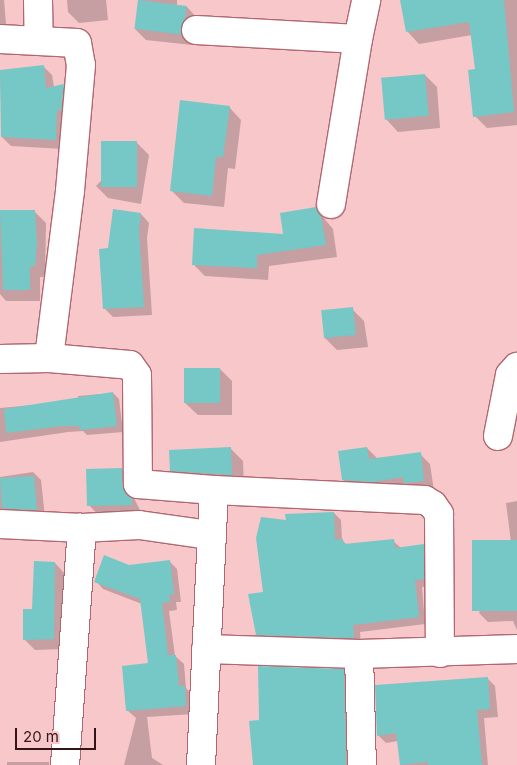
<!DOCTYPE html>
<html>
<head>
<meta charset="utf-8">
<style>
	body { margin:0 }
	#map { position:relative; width:517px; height:765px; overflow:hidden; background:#f7c7ca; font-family:Inter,sans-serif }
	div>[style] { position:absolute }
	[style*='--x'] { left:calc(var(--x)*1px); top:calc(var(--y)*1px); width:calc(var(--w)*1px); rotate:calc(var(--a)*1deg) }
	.shadow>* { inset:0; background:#0003; transform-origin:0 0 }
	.building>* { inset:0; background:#76c8c6; transform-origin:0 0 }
	.roads { filter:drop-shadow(1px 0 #b06870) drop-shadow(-1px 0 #b06870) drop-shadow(0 1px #b06870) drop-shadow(0 -1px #b06870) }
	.minor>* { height:28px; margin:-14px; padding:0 14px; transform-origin:14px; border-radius:14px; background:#fff }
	span { translate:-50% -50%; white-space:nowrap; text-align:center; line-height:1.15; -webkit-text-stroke:4px #f7c7ca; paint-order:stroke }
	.scale { position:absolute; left:15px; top:728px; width:81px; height:22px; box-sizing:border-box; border:2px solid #311518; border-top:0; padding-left:6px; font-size:15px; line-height:18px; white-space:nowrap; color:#311518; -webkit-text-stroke:4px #f7c7ca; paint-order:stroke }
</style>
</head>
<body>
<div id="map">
	<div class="shadow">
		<div style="clip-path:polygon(0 0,4px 0,6px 24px,0 24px)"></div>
		<div style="clip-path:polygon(67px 0,106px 0,108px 20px,79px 23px,68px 12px)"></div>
		<div style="clip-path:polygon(139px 0,177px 0,177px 6px,187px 7px,197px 18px,192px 45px,146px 40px,135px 29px)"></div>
		<div style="clip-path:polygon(402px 0,517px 0,517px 125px,487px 128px,475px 116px,477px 70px,472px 35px,419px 44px,407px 31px)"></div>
		<div style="clip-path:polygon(43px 66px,52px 75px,54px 87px,63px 85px,72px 94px,64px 149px,11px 146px,2px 137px,0 71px)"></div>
		<div style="clip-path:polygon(425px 75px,437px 87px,440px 128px,398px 132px,386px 119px)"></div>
		<div style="clip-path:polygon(229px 107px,241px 120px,235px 169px,228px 168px,224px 207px,184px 203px,171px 190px)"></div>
		<div style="clip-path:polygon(137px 143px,149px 155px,141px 204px,108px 198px,96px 186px)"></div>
		<div style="clip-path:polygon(316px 209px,333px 229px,337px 257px,269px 266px,268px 280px,205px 276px,193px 264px,285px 235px)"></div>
		<div style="clip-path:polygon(0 211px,34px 211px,46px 223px,45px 277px,40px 277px,40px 301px,6px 301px,0 294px)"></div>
		<div style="clip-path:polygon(141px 214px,149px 223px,147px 238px,152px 315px,113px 317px,105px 309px,109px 250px)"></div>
		<div style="clip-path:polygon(352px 309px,364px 321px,368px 347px,337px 350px,325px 338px)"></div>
		<div style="clip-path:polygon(220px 369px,232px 381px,232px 415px,198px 415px,185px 403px)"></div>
		<div style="clip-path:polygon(113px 393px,119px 399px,123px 432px,87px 435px,83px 431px,68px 432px,0 442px,0 408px,78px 401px,78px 396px)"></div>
		<div style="clip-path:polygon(367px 448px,377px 458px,420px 454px,430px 464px,434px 491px,353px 490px,343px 480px)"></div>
		<div style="clip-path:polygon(231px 449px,243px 461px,244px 486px,183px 483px,171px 470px)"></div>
		<div style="clip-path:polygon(122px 469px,134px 481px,134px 498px,143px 516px,101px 518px,89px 505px)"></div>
		<div style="clip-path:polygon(33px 472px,41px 480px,45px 517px,0 518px,0 477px)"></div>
		<div style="clip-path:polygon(517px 501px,517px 630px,513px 621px,488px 622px,479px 613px,511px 542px,506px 503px)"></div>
		<div style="clip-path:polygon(334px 513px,341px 520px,342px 540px,347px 545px,393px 541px,401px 548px,423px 545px,430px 552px,431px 586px,422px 587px,425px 624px,360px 632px,361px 645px,265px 642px,257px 634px,264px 593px,287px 522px)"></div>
		<div style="clip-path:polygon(169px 561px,177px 569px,181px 602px,176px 602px,177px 610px,169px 611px,175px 656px,184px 664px,186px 688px,192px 695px,194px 714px,147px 717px,152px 758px,163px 765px,124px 765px,136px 718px,127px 710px,149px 664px,142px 604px,103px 589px,96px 581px,129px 566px)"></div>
		<div style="clip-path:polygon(55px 563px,65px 574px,63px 649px,35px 650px,25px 640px,33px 610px)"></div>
		<div style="clip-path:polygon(343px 670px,349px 677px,352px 765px,254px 765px,261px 721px)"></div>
		<div style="clip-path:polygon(487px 678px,495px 686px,498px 717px,484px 718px,488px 765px,401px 765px,398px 741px,386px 743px,378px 735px)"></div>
		<div style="left:7px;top:762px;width:42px;height:3px"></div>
	</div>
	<div class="building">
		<div style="left:138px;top:0;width:49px;height:29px;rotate:7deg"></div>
		<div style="clip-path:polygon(400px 0,504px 0,514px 112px,473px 117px,468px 70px,475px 69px,469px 22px,406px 32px)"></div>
		<div style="clip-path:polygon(44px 65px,46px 88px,64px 84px,61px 110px,57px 111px,56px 140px,1px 137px,0 70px)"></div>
		<div style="left:425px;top:74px;width:42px;height:44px;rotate:85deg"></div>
		<div style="clip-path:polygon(180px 100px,230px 106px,223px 157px,216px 157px,212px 196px,170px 191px)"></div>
		<div style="left:101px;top:141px;width:36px;height:46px"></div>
		<div style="clip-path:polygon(316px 207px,321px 216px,326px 245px,257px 255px,257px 268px,192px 265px,194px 228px,283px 234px,280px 213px)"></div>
		<div style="clip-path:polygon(113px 209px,141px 213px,139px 229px,144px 307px,103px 309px,99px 249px,108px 248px)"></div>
		<div style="clip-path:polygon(0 210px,35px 210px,37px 243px,35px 266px,30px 266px,30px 290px,3px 290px)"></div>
		<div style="left:353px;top:307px;width:28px;height:32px;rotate:84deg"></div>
		<div style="left:184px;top:368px;width:36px;height:35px"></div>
		<div style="clip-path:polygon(113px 392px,117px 426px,80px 430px,79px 426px,62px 426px,6px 433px,4px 409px)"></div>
		<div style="clip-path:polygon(231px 447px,232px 475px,170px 471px,169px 450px)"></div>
		<div style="clip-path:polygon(367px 447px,369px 459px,421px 452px,424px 481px,404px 483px,403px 477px,374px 482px,342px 480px,338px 451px)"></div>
		<div style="clip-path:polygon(122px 468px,122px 485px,132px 498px,132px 505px,87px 506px,86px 469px)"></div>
		<div style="clip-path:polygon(34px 476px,37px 510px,2px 508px,0 478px)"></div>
		<div style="clip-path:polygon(334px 512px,335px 540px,343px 539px,344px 544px,394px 539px,395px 548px,424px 544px,424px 579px,415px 580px,419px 617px,353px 625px,354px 638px,256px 635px,248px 594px,263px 592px,256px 538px,261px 517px,286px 520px,285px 514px)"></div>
		<div style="left:517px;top:540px;width:71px;height:45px;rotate:90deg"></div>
		<div style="clip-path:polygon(104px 555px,129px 565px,170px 560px,174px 594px,169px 595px,170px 602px,162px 603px,168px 655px,176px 655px,179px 686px,185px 686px,186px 706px,126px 711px,122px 666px,148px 663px,140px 599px,94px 582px)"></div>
		<div style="clip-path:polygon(34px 561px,55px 562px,54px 639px,23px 640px,23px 609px,32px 609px)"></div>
		<div style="clip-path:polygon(258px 666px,344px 669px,346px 765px,253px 765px,249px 721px,259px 720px)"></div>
		<div style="clip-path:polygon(488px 677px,490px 709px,477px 710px,482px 765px,428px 765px,428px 762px,400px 765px,396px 733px,377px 736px,375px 685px)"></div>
	</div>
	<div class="roads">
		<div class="minor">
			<div style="--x:38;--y:0;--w:39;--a:89"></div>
			<div style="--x:196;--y:30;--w:162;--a:3.2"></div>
			<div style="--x:358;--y:39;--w:40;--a:-78"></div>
			<div style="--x:0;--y:39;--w:77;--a:3"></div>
			<div style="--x:77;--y:43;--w:22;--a:80"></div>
			<div style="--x:81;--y:65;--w:126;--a:95"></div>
			<div style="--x:70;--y:191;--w:168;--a:97.2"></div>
			<div style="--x:331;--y:204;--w:167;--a:-80.7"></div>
			<div style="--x:0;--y:359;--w:49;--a:-1.2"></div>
			<div style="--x:49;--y:358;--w:81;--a:4.9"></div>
			<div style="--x:130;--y:365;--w:12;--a:55"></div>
			<div style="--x:137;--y:375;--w:109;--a:89.5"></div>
			<div style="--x:138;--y:484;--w:76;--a:4.5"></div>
			<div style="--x:214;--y:490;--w:275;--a:92.7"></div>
			<div style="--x:498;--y:436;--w:62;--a:-78.9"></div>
			<div style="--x:510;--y:375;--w:11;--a:-49"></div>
			<div style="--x:214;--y:490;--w:211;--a:2.7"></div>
			<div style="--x:425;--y:500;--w:9;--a:32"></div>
			<div style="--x:433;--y:505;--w:11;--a:56"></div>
			<div style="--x:439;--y:514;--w:139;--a:89.6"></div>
			<div style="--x:0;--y:524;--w:82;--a:2.8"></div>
			<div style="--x:82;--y:528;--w:57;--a:-3"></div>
			<div style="--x:139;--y:525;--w:72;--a:8"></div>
			<div style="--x:206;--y:649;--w:153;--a:1.9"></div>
			<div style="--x:359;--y:654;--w:158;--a:-1.8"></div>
			<div style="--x:359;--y:654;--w:111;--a:88.5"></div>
			<div style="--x:65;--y:765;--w:238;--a:-85.9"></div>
		</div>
	</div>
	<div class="scale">20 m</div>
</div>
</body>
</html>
